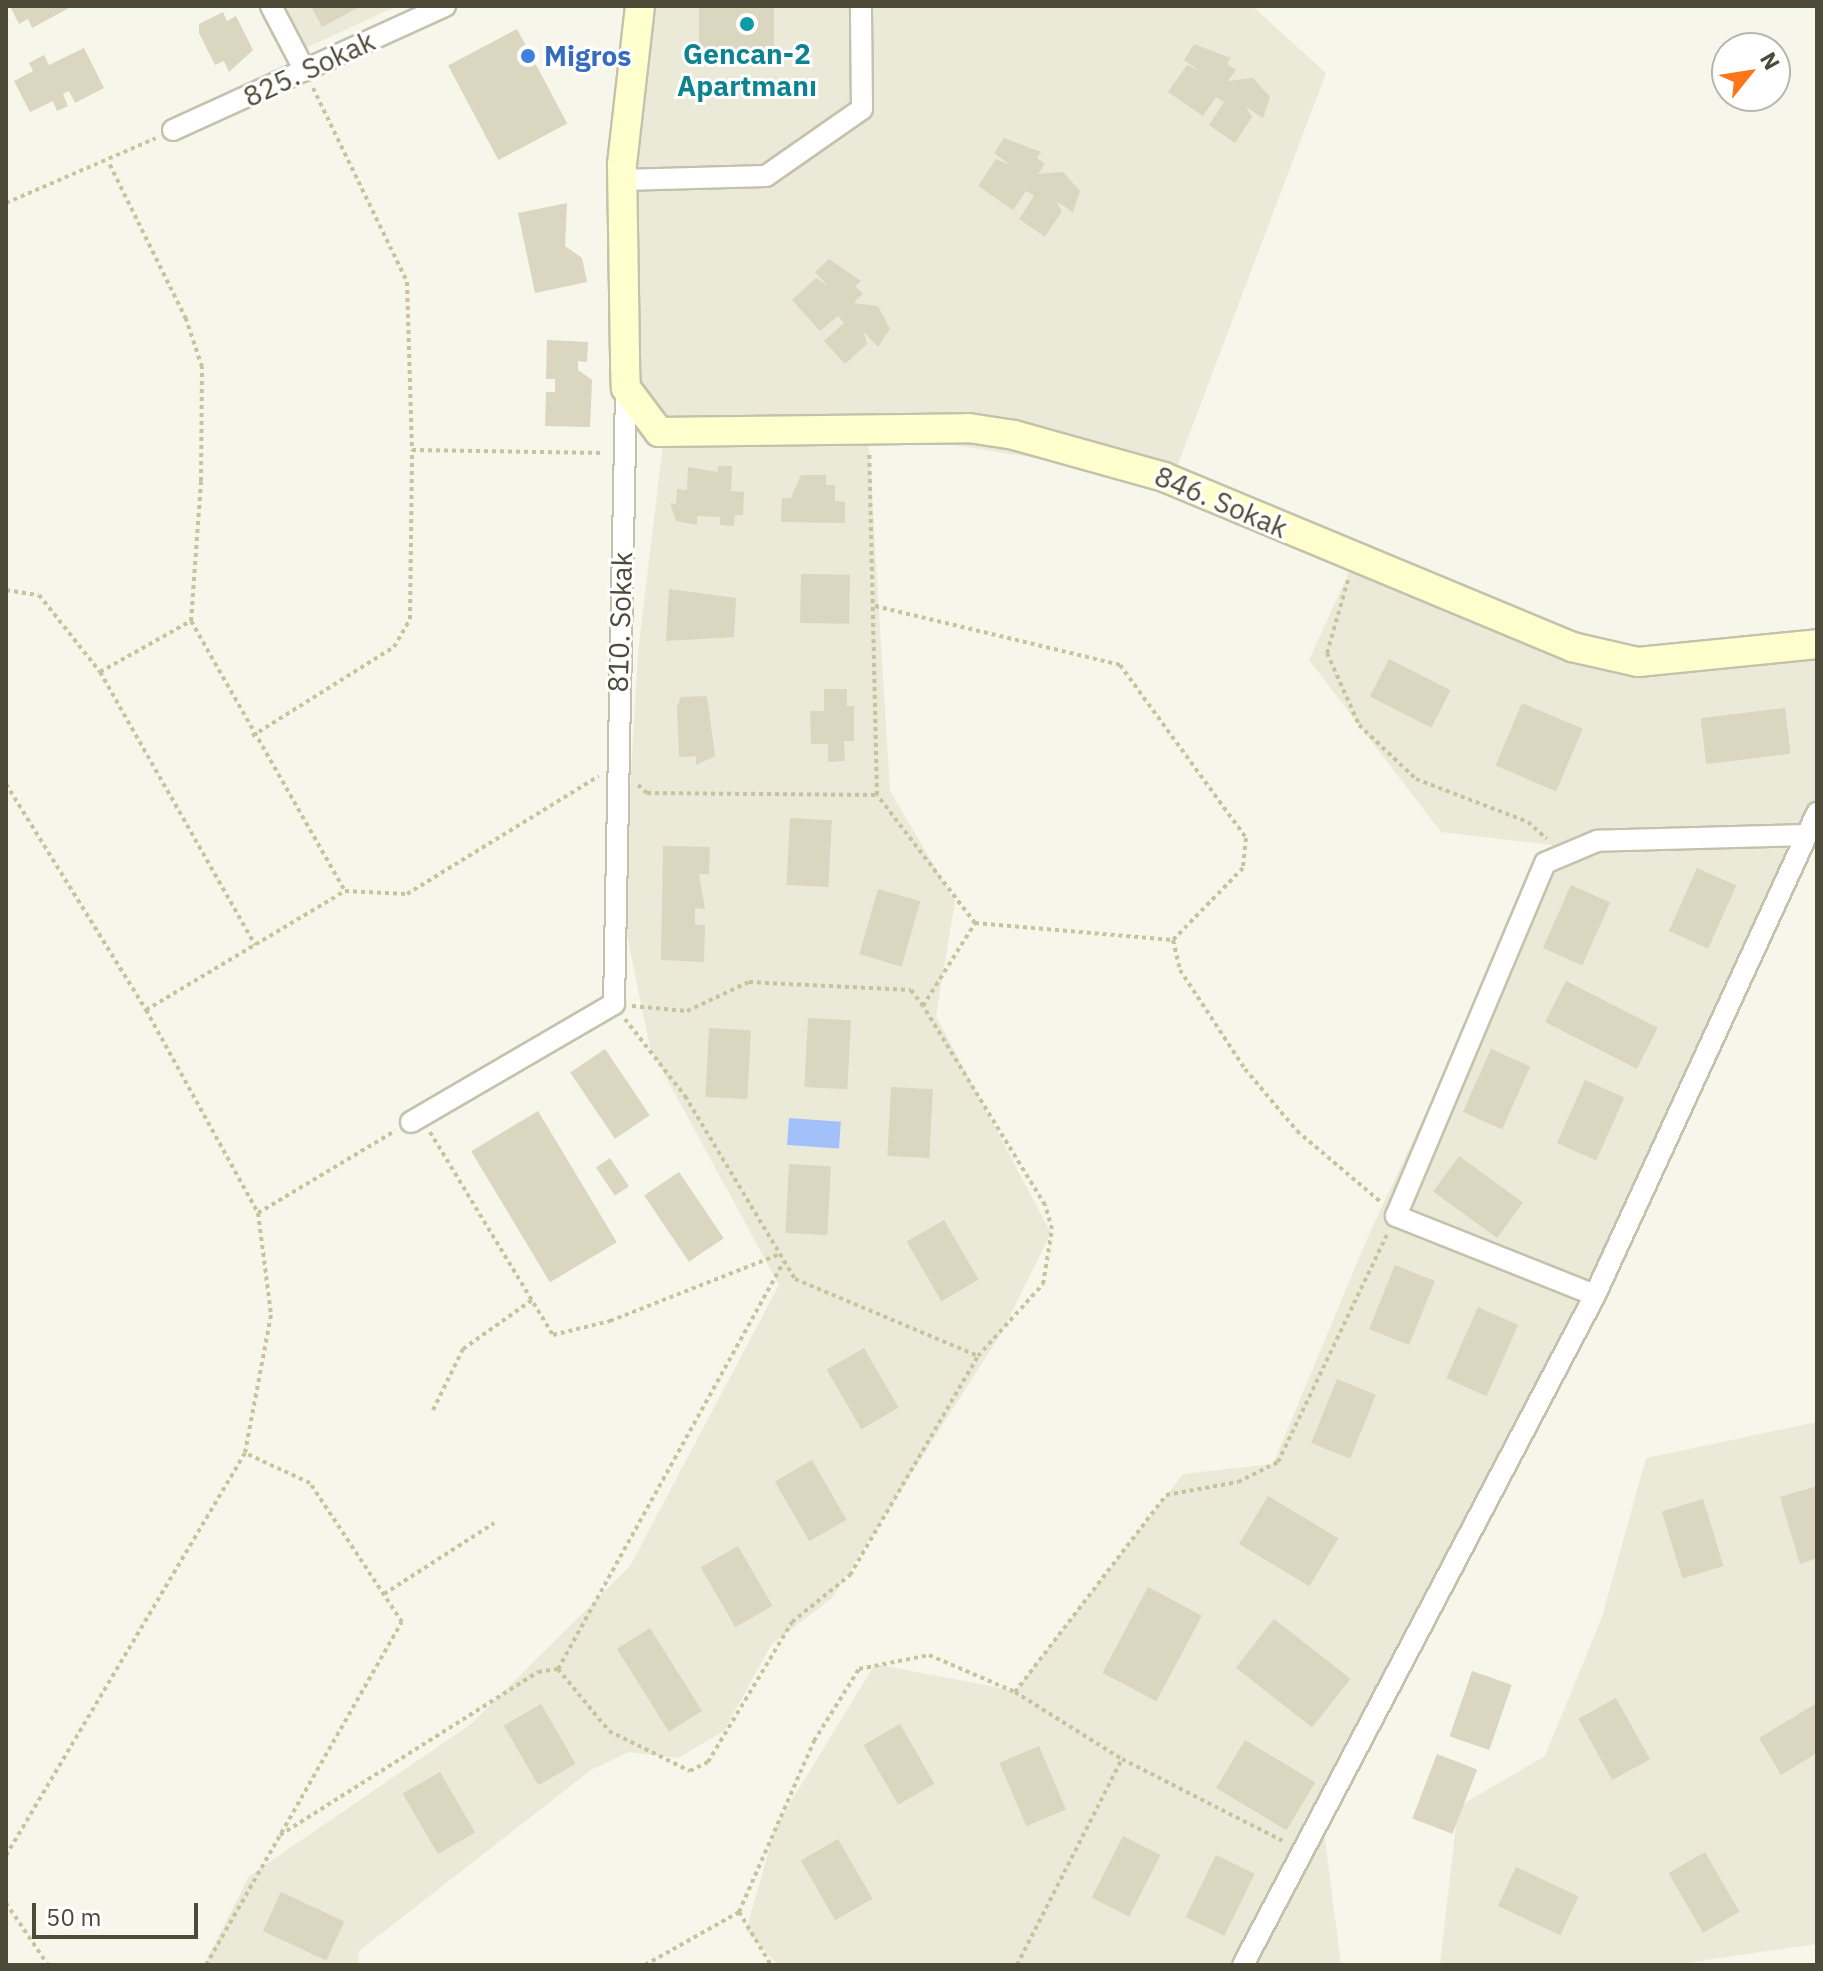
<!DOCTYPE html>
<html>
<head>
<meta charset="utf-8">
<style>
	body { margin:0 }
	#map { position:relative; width:1823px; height:1971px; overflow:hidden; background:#f7f6eb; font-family:"IBM Plex Sans",sans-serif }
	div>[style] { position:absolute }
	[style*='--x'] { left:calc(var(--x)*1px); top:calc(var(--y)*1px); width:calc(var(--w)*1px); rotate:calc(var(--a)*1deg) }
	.residential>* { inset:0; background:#ebead8 }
	.water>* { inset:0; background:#a2c0f9; transform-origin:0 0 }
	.building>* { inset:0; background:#dad6bf; transform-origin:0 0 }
	.path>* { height:4px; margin-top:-2px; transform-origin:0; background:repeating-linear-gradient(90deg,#c7c39c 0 4px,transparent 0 8px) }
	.roads { filter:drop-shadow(2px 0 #c4c2ac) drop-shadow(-2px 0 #c4c2ac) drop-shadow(0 2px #c4c2ac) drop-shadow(0 -2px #c4c2ac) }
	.street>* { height:20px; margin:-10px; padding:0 10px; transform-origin:10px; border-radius:10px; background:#fff }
	.secondary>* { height:28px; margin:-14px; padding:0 14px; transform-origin:14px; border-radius:14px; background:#ffffcd }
	.dots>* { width:22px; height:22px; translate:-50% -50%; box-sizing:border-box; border:4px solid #fff; border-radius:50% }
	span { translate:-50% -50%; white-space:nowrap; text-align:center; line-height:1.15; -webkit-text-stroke:6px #fff; paint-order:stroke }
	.culture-label { font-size:28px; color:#0d838f; font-weight:700 }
	.shop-label { font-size:28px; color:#366cbe; font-weight:700 }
	.left { translate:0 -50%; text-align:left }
	.street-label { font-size:28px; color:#4d4a37 }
	.frame { position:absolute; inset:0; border:8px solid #4d4a37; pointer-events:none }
	.north { position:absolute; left:1711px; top:32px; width:80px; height:80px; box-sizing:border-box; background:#fff; border:2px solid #b8b7af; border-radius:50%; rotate:60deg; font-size:22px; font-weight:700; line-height:32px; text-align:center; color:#4d4a37 }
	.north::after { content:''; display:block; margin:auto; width:28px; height:36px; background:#ff751a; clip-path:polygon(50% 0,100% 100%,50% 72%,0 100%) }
	.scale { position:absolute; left:32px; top:1903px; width:166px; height:36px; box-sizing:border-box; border:4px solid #4d4a37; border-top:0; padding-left:10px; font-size:24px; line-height:28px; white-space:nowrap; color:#4d4a37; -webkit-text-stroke:6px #fff; paint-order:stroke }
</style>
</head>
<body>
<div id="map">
	<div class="residential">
		<div style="clip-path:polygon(285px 6px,397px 6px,306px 48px)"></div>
		<div style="clip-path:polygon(640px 6px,1252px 6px,1326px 73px,1172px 480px,868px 431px,890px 791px,955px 901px,936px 1016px,1051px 1233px,1002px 1332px,832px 1598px,771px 1645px,724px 1731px,678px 1758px,629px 1752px,591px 1770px,359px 1951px,358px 1965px,204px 1965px,249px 1876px,471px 1724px,630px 1566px,779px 1285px,650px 1048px,623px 915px,638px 652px,663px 444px,626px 388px)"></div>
		<div style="clip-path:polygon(1355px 559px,1638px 662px,1817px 642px,1817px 796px,1640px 1181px,1322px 1815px,1341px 1965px,778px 1965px,746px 1930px,776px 1826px,875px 1664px,1015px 1691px,1183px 1474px,1273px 1464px,1370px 1232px,1552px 845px,1441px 832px,1309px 660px)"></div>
		<div style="clip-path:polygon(1817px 1422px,1817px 1944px,1671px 1965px,1440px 1965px,1458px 1807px,1545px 1756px,1602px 1617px,1646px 1458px)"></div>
	</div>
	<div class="water">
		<div style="left:789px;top:1118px;width:52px;height:27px;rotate:4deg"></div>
	</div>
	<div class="building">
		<div style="clip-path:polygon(10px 6px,68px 6px,69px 8px,32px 28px,28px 19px,19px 24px)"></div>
		<div style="clip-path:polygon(311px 6px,361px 6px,322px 27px)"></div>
		<div style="left:699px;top:6px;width:75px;height:46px"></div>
		<div style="clip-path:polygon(223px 12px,227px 21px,236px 16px,253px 50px,229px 72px,224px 61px,215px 65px,199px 33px,199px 24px)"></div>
		<div style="left:517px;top:29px;width:107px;height:78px;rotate:62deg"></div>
		<div style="clip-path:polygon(1194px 44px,1231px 58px,1227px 64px,1236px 70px,1228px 81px,1253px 78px,1270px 97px,1263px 118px,1246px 107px,1252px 117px,1235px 143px,1209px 125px,1224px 102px,1216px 97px,1203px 116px,1168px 92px,1187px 65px,1200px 71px,1184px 60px)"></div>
		<div style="clip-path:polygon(84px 48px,104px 88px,75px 103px,69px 91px,63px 94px,68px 106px,57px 111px,53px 101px,30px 112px,14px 81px,33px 71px,29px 63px,44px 55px,49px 65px)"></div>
		<div style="clip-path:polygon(1004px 138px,1041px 152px,1037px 158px,1045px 164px,1038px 174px,1063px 172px,1080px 191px,1073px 212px,1056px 201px,1062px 211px,1045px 237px,1019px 219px,1034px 196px,1026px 191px,1013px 210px,978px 186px,996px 159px,1010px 165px,994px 153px)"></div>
		<div style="clip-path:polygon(567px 203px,565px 246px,582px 258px,587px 282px,535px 293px,518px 213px)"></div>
		<div style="clip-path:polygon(829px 259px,861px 281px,855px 286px,863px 294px,853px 303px,878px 306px,890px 329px,878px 347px,864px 332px,867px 344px,845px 364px,824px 341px,844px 323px,838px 316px,820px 331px,792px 300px,816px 278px,828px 286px,815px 272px)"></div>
		<div style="clip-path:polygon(547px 340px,588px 342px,587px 362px,578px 361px,578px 370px,592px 380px,590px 427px,545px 426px,546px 392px,555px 392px,555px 379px,546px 379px)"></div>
		<div style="clip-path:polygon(718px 466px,732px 466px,731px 491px,744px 492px,743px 515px,735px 515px,734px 526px,720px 525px,720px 517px,697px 516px,697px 525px,676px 521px,670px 503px,676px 504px,677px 489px,687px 490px,688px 467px,718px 472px)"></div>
		<div style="clip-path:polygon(801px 475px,826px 475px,826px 485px,835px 485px,835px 501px,845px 502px,845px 523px,781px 522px,782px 498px,791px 498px)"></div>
		<div style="left:801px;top:574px;width:49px;height:49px;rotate:1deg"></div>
		<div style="clip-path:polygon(669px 589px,736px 598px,734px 637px,666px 641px)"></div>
		<div style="left:1389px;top:659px;width:69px;height:42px;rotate:27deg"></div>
		<div style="clip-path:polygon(824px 689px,847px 689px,847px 706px,854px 706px,854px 741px,844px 741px,845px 761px,828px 762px,828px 744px,811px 744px,810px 711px,824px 711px)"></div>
		<div style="clip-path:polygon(707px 696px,715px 756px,696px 765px,696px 756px,679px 757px,677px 707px,681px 697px)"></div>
		<div style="left:1522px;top:703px;width:66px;height:68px;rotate:23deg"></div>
		<div style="left:1785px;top:708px;width:46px;height:85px;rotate:83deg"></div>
		<div style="left:790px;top:818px;width:42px;height:67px;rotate:3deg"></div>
		<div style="clip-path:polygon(663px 846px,710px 847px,709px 874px,699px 874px,705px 909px,695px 908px,695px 925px,705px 925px,704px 962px,661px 960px)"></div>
		<div style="left:1697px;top:868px;width:43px;height:69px;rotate:24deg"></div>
		<div style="left:1571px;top:885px;width:43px;height:69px;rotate:24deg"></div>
		<div style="left:878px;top:889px;width:44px;height:68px;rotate:16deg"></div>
		<div style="left:1566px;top:981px;width:103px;height:46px;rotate:27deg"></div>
		<div style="left:808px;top:1018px;width:43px;height:69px;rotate:3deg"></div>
		<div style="left:709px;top:1028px;width:42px;height:69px;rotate:3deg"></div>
		<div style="left:605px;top:1049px;width:80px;height:42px;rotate:56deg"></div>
		<div style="left:1491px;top:1049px;width:43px;height:69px;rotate:24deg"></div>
		<div style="left:1585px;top:1080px;width:43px;height:69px;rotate:24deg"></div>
		<div style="left:891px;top:1087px;width:42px;height:69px;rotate:3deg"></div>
		<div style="left:538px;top:1111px;width:153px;height:78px;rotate:59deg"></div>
		<div style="left:1459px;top:1156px;width:79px;height:44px;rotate:36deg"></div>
		<div style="left:610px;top:1158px;width:34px;height:17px;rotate:56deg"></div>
		<div style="left:789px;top:1164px;width:42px;height:69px;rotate:3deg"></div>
		<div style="left:679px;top:1172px;width:80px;height:42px;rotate:56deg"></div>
		<div style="left:944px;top:1220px;width:69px;height:43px;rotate:60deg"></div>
		<div style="left:1395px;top:1265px;width:43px;height:69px;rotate:22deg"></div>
		<div style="left:1478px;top:1307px;width:44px;height:78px;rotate:24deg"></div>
		<div style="left:864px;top:1348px;width:69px;height:43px;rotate:60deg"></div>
		<div style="left:1337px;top:1379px;width:42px;height:69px;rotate:22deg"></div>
		<div style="left:812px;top:1460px;width:69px;height:43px;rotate:60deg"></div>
		<div style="clip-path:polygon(1817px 1486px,1817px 1558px,1800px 1564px,1780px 1497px)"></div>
		<div style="left:1268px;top:1496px;width:82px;height:56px;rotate:31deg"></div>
		<div style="left:1703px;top:1499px;width:70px;height:43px;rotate:73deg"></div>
		<div style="left:738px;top:1546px;width:69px;height:43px;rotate:60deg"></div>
		<div style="left:1148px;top:1587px;width:61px;height:97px;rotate:28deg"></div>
		<div style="left:1274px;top:1619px;width:97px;height:62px;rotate:38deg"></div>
		<div style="left:650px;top:1628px;width:98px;height:39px;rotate:58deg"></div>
		<div style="left:1472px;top:1671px;width:42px;height:69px;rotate:19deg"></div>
		<div style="left:1616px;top:1698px;width:70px;height:43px;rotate:61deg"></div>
		<div style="clip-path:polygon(1817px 1703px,1817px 1753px,1781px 1775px,1759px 1738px)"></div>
		<div style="left:541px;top:1704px;width:69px;height:43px;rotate:60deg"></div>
		<div style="left:900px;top:1724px;width:69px;height:42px;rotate:60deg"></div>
		<div style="left:1245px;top:1740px;width:82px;height:56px;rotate:31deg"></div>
		<div style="left:1039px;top:1746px;width:69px;height:43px;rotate:67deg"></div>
		<div style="left:1437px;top:1754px;width:43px;height:69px;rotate:21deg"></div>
		<div style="left:440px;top:1772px;width:70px;height:43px;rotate:60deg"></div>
		<div style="left:1123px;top:1836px;width:42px;height:69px;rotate:27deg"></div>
		<div style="left:838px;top:1839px;width:69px;height:43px;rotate:60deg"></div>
		<div style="left:1705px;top:1852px;width:69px;height:42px;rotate:60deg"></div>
		<div style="left:1216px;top:1855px;width:43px;height:69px;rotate:26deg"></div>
		<div style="left:1516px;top:1867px;width:69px;height:43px;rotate:25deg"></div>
		<div style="left:281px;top:1892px;width:70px;height:43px;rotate:25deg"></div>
	</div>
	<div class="path">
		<div style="--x:313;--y:88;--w:216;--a:64.1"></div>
		<div style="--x:407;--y:282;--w:168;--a:88.3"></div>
		<div style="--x:412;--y:450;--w:191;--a:0.9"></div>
		<div style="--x:6;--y:203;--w:163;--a:-23.4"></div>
		<div style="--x:1348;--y:580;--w:76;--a:106"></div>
		<div style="--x:1327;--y:653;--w:79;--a:66"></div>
		<div style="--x:1359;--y:725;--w:79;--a:43.5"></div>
		<div style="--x:1416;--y:779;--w:120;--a:21"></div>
		<div style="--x:1528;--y:822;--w:25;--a:42"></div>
		<div style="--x:6;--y:590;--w:33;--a:9"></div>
		<div style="--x:39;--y:595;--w:98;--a:51.6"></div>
		<div style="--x:100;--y:672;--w:314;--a:60.4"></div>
		<div style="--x:875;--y:606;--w:252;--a:13.5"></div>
		<div style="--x:1120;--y:665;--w:214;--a:53.9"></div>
		<div style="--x:1246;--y:838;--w:30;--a:96"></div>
		<div style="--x:1243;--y:868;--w:100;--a:134.2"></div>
		<div style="--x:1173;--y:940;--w:31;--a:77"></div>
		<div style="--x:1180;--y:970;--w:118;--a:56.7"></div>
		<div style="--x:1245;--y:1069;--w:81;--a:50"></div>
		<div style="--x:1297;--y:1131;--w:111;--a:40.3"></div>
		<div style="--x:191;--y:621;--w:311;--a:60.3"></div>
		<div style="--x:345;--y:891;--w:62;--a:2.8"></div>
		<div style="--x:407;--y:894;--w:225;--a:-31.6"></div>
		<div style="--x:100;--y:672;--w:104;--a:-29.3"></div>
		<div style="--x:191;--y:621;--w:140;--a:-85.9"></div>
		<div style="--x:201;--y:481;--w:114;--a:-89.5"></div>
		<div style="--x:202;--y:367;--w:51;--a:-108.4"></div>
		<div style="--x:186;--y:319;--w:176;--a:-116.3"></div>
		<div style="--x:252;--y:736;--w:168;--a:-32.1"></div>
		<div style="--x:394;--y:647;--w:32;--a:-60"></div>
		<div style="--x:410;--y:619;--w:169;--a:-89.3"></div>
		<div style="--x:6;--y:784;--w:266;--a:58.2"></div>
		<div style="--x:146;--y:1010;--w:232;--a:61.1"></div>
		<div style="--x:258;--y:1213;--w:103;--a:82.7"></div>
		<div style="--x:271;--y:1315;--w:140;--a:100.7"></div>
		<div style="--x:245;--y:1453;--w:469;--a:120.7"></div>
		<div style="--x:638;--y:785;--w:12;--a:42"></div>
		<div style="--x:647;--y:793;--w:230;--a:0.5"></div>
		<div style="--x:975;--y:923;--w:198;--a:4.9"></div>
		<div style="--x:632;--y:1006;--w:55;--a:5.2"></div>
		<div style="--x:687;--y:1011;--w:68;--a:-25.1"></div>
		<div style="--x:749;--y:982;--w:162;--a:2.8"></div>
		<div style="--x:911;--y:990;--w:20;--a:53"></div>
		<div style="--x:923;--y:1006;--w:98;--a:-57.9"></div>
		<div style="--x:975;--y:923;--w:161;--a:-127.4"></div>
		<div style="--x:877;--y:795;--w:342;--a:-91.3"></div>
		<div style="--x:146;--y:1010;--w:232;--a:-30.9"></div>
		<div style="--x:625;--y:1019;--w:98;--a:52.1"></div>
		<div style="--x:685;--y:1096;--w:214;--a:59"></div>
		<div style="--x:795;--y:1279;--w:199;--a:22.8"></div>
		<div style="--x:430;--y:1132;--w:237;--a:58.8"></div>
		<div style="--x:553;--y:1335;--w:59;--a:-13.8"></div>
		<div style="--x:610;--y:1321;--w:183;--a:-21.5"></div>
		<div style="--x:258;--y:1213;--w:160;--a:-30.9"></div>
		<div style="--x:433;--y:1410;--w:68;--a:-63.8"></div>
		<div style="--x:463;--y:1349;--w:85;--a:-35.4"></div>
		<div style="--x:384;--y:1594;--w:131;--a:-32.8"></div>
		<div style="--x:558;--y:1669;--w:80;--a:50.6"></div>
		<div style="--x:609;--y:1731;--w:90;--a:26.3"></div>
		<div style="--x:690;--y:1771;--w:20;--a:-27"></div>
		<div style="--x:708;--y:1762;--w:163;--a:-59"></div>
		<div style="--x:792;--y:1622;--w:75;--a:-39"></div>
		<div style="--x:850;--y:1575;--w:254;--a:-59.7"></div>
		<div style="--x:978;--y:1356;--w:97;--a:-47.9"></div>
		<div style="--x:1043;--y:1284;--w:56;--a:-80.7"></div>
		<div style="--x:1052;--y:1229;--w:25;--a:-106"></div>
		<div style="--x:1045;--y:1205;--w:233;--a:-121.5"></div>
		<div style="--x:558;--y:1669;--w:466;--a:-61"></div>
		<div style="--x:1015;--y:1692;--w:248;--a:-52.5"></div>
		<div style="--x:1166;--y:1495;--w:73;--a:-10.2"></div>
		<div style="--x:1238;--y:1482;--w:45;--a:-26.6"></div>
		<div style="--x:1278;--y:1462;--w:252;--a:-64.4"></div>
		<div style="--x:280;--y:1835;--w:305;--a:-32.3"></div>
		<div style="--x:538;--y:1672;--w:20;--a:-9"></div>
		<div style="--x:6;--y:1903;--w:75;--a:55.9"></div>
		<div style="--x:739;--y:1912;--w:187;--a:-66.3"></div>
		<div style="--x:814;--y:1741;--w:85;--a:-58"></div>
		<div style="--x:859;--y:1669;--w:71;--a:-11.3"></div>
		<div style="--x:929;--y:1655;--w:94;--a:23.3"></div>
		<div style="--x:1015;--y:1692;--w:126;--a:32.1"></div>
		<div style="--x:206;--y:1965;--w:395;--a:-60.3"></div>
		<div style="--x:402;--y:1622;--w:167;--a:-123.5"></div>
		<div style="--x:310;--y:1483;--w:72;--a:-155.2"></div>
		<div style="--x:645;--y:1965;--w:108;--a:-29.4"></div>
		<div style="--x:739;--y:1912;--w:62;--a:58.9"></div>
		<div style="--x:1017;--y:1965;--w:231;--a:-63"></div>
		<div style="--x:1122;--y:1759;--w:183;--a:27"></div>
	</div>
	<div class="roads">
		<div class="street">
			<div style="--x:271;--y:6;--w:73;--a:62.4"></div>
			<div style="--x:173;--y:130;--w:299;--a:-24.5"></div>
			<div style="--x:622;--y:180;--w:144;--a:-1.6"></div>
			<div style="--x:766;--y:176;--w:117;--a:-34.9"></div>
			<div style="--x:862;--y:109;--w:103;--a:-90.6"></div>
			<div style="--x:1807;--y:835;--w:210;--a:178.4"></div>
			<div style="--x:1597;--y:841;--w:56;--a:157.1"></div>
			<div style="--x:1545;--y:863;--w:383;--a:112.9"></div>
			<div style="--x:1396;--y:1216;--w:214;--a:21.7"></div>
			<div style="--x:1595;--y:1295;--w:531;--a:-65.27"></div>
			<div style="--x:411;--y:1122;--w:235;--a:-30.2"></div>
			<div style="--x:614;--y:1004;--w:616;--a:-88.88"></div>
			<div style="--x:1243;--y:1965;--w:757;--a:-62.28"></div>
		</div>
		<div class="secondary">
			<div style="--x:640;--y:6;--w:160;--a:96.5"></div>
			<div style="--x:622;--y:165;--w:200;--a:89.1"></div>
			<div style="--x:625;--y:365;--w:23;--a:88"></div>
			<div style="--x:626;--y:388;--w:55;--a:53.1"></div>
			<div style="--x:659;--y:432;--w:310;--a:-0.7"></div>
			<div style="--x:969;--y:428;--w:46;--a:8.8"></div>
			<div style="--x:1014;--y:435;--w:156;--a:15.6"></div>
			<div style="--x:1164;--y:477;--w:442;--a:22.6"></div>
			<div style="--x:1572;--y:647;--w:68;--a:12.8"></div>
			<div style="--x:1638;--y:662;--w:180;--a:-5.7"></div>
		</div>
	</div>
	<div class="dots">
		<div style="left:747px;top:24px;background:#0f9aa8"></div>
		<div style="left:528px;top:56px;background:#3f7fe0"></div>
	</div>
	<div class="culture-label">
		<span style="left:747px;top:70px">Gencan-2<br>Apartmanı</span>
	</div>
	<div class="shop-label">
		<span class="left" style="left:544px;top:56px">Migros</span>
	</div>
	<div class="street-label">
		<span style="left:309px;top:69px;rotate:-25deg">825. Sokak</span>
		<span style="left:1221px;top:502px;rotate:23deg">846. Sokak</span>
		<span style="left:620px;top:622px;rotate:-88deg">810. Sokak</span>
	</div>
	<div class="frame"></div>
	<div class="north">N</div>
	<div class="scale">50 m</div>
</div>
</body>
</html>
